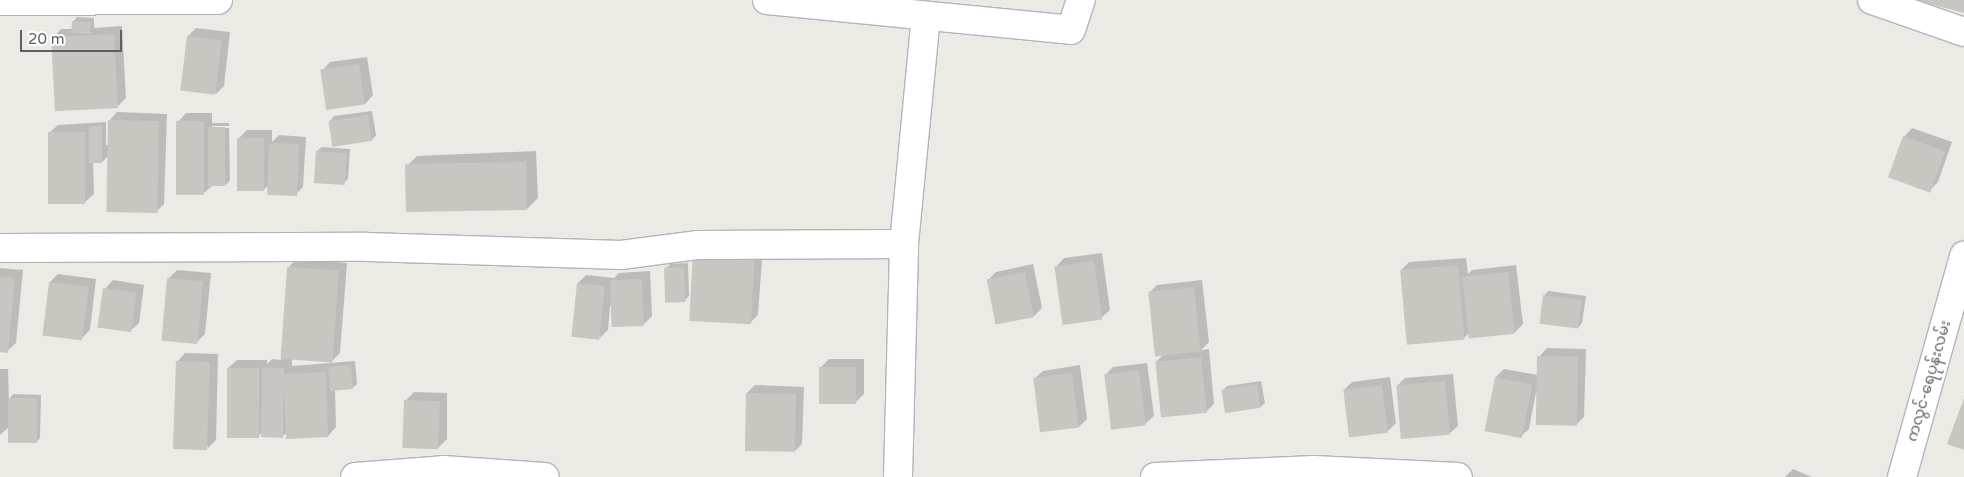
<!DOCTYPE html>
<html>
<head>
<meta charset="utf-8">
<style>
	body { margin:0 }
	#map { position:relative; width:1964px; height:477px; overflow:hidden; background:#edeae5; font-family:"Varela Round","Noto Sans Myanmar",sans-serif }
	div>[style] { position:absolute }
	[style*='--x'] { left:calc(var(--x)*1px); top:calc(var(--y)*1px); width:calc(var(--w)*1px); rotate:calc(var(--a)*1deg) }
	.shadow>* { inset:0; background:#0003 }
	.building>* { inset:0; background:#c9c5c1; transform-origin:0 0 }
	.roads { filter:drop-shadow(1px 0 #b2b5b8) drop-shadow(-1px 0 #b2b5b8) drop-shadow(0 1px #b2b5b8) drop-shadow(0 -1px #b2b5b8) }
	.street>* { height:28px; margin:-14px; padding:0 14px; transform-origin:14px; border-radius:14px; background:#fff }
	.secondary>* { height:28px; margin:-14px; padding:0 14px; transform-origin:14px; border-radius:14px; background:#fff }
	span { translate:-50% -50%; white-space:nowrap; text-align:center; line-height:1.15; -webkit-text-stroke:4.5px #fff; paint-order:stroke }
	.street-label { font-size:15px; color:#5c6063 }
	.scale { position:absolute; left:20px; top:30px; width:102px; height:22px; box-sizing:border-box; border:2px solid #5c6063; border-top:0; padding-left:6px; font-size:15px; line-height:18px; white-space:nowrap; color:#5c6063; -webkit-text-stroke:4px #fff; paint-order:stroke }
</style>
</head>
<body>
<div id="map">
	<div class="shadow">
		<div style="clip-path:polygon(77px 17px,94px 18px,94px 28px,122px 26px,126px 98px,117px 107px,53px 38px,61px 29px,73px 29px,73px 22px)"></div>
		<div style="clip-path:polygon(196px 28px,230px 32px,224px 86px,216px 94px,188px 36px)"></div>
		<div style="clip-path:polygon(367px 57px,373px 95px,365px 104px,322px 71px,330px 62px)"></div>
		<div style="clip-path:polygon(372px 111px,376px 135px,372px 140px,330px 121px,334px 116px)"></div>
		<div style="clip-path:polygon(117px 112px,167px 114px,164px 204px,156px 212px,108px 156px,101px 163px,93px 162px,94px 194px,85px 202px,49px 133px,58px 125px,106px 122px,106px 145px,108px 145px,109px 121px)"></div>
		<div style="clip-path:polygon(186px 113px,212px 113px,212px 123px,229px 123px,229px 126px,212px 126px,212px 128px,229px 128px,230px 180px,226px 185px,213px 185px,204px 193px,178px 122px)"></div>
		<div style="clip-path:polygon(1912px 128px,1952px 142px,1938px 182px,1930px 190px,1904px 137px)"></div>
		<div style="clip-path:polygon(247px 130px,272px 130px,272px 142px,279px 135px,306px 137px,303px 187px,295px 195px,268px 186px,263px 190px,238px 139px)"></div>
		<div style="clip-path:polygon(322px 147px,350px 149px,348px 179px,344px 183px,317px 151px)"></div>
		<div style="clip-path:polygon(536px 151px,538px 198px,527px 209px,406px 167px,417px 156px)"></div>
		<div style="clip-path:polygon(763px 245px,758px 315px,750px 323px,691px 320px)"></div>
		<div style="clip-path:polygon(1102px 253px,1110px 310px,1101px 318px,1056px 267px,1064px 258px)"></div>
		<div style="clip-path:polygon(1466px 258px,1468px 274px,1472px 270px,1516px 265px,1523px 324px,1514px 333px,1469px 333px,1463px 339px,1401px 270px,1409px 262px)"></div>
		<div style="clip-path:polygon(296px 259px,347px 263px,340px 353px,332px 361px,292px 359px,292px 366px,355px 361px,357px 384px,352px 388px,335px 390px,336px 427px,328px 436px,287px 432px,282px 437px,262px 432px,258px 437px,228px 368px,237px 360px,267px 360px,267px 364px,272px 359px,281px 360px,288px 268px)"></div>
		<div style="clip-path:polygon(688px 263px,689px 296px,685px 300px,666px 268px,670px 264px)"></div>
		<div style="clip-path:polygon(1033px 264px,1042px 308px,1034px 316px,988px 280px,996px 272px)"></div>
		<div style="clip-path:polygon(0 268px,23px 270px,16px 343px,7px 351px,0 351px)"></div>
		<div style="clip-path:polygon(177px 270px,211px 273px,205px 334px,196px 343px,168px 279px)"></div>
		<div style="clip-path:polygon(650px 271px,652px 316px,644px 324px,610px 306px,608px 330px,600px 338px,578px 283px,586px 275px,614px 278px,619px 273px)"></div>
		<div style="clip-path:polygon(58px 274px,96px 279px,90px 330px,81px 339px,50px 282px)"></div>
		<div style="clip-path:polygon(113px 280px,144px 285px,139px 323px,130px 331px,105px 289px)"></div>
		<div style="clip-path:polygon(1202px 280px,1209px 342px,1201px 350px,1209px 349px,1214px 404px,1206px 412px,1156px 362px,1164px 354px,1149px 293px,1157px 285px)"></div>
		<div style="clip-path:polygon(1548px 291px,1586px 296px,1582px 323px,1578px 328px,1544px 296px)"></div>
		<div style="clip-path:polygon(1547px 348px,1586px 349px,1584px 417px,1576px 425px,1536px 392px,1529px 429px,1520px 437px,1496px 377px,1504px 369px,1538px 375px,1539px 357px)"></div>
		<div style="clip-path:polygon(185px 353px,218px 354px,216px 440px,208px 448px,177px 362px)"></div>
		<div style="clip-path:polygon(829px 359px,864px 359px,864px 394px,855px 403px,820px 368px)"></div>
		<div style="clip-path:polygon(1147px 363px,1154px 416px,1145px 424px,1105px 375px,1113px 367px)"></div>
		<div style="clip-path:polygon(1080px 365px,1087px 419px,1079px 427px,1034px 379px,1043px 371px)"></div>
		<div style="clip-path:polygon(0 369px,8px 369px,9px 399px,13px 394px,41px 395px,40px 438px,36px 442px,9px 427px,0 435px)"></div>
		<div style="clip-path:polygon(1453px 374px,1458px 426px,1449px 434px,1397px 386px,1405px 378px)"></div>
		<div style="clip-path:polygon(1390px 377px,1396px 423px,1388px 431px,1349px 436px,1344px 390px,1352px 382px)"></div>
		<div style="clip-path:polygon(1261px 381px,1265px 403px,1260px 407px,1223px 390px,1227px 386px)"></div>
		<div style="clip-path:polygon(755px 385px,804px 387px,802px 444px,794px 452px,747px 393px)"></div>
		<div style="clip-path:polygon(414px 392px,447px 393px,447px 439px,438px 448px,405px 401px)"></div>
		<div style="clip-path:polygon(1793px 469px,1812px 477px,1785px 477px)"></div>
	</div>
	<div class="building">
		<div style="clip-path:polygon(1919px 0,1964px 0,1964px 13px,1919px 1px)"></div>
		<div style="left:72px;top:21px;width:19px;height:12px;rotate:3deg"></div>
		<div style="left:114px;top:34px;width:74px;height:63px;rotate:87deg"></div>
		<div style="left:187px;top:36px;width:35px;height:55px;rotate:7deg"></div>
		<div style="left:359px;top:64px;width:41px;height:39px;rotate:82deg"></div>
		<div style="left:368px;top:115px;width:26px;height:40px;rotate:81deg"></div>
		<div style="left:108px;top:120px;width:51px;height:92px;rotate:1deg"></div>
		<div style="left:176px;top:121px;width:28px;height:74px"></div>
		<div style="left:89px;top:126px;width:13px;height:37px"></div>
		<div style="left:208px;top:127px;width:17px;height:59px"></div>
		<div style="left:48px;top:132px;width:37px;height:72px"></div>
		<div style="left:1903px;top:136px;width:45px;height:44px;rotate:20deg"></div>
		<div style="left:237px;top:138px;width:27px;height:53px"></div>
		<div style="left:269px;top:143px;width:30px;height:52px;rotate:2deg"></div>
		<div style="left:316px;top:151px;width:31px;height:32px;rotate:4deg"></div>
		<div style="left:526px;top:162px;width:48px;height:121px;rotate:89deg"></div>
		<div style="left:693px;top:250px;width:62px;height:71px;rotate:3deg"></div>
		<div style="left:1094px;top:261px;width:59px;height:40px;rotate:82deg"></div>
		<div style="left:1458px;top:265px;width:75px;height:58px;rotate:85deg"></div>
		<div style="left:287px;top:267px;width:52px;height:92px;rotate:4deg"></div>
		<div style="left:684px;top:267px;width:35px;height:20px;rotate:88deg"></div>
		<div style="left:1025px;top:272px;width:46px;height:39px;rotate:79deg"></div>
		<div style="left:1508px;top:272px;width:62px;height:46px;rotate:84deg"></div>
		<div style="clip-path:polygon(0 277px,15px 278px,8px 353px,0 352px)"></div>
		<div style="left:167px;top:278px;width:36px;height:63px;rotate:5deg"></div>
		<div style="left:642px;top:279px;width:47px;height:32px;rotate:88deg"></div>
		<div style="left:49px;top:282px;width:40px;height:54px;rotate:7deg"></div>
		<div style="left:577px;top:283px;width:28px;height:54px;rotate:6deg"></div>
		<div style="left:1194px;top:287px;width:65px;height:46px;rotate:84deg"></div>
		<div style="left:103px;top:288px;width:34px;height:40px;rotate:8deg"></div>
		<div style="left:1543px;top:295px;width:39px;height:29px;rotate:7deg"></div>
		<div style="left:1537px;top:356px;width:41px;height:69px;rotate:1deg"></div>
		<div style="left:1201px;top:357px;width:56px;height:46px;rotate:84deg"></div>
		<div style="left:176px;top:361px;width:34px;height:88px;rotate:2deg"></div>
		<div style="left:351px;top:365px;width:24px;height:23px;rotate:85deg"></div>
		<div style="clip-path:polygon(262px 367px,284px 368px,284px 374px,326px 372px,328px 437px,286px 439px,284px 387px,283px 438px,261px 437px)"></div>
		<div style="left:819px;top:367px;width:37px;height:37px"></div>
		<div style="left:227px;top:368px;width:32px;height:70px"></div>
		<div style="left:1139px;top:370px;width:56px;height:35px;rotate:83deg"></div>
		<div style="left:1072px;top:373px;width:55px;height:39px;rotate:83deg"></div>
		<div style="left:1495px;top:377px;width:38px;height:55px;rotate:11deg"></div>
		<div style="left:1445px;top:381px;width:54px;height:49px;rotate:85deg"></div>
		<div style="left:1257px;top:384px;width:24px;height:36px;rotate:81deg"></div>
		<div style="left:1382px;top:385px;width:48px;height:39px;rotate:83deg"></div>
		<div style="left:746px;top:393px;width:50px;height:58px;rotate:1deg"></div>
		<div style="left:8px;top:398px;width:29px;height:45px"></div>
		<div style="clip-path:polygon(1964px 398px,1964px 450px,1947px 444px)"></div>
		<div style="left:404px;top:400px;width:36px;height:48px;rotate:2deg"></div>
	</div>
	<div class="roads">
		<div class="street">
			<div style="--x:767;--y:0;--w:305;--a:5.6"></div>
			<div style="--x:1071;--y:30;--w:32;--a:-72"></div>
			<div style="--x:1872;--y:0;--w:97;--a:19.2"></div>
			<div style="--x:0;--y:1;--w:218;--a:-0.3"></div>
			<div style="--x:0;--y:248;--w:367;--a:-0.2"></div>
			<div style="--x:367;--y:247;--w:254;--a:1.8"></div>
			<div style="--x:621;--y:255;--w:78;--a:-7.4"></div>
			<div style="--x:698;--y:245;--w:206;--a:-0.3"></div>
			<div style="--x:355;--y:477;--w:88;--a:-4.5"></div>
			<div style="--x:443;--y:470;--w:102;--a:3.9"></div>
			<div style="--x:898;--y:477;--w:233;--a:-88.5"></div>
			<div style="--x:904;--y:244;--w:229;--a:-84.5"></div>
			<div style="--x:1155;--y:477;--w:159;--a:-2.5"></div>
			<div style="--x:1314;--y:470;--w:144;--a:2.8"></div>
		</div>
		<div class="secondary">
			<div style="--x:1902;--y:477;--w:230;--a:-74.3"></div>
		</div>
	</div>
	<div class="street-label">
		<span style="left:1929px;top:381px;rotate:-74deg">ကလွင်-ရေပုန်းလမ်း</span>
	</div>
	<div class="scale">20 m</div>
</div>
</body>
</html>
